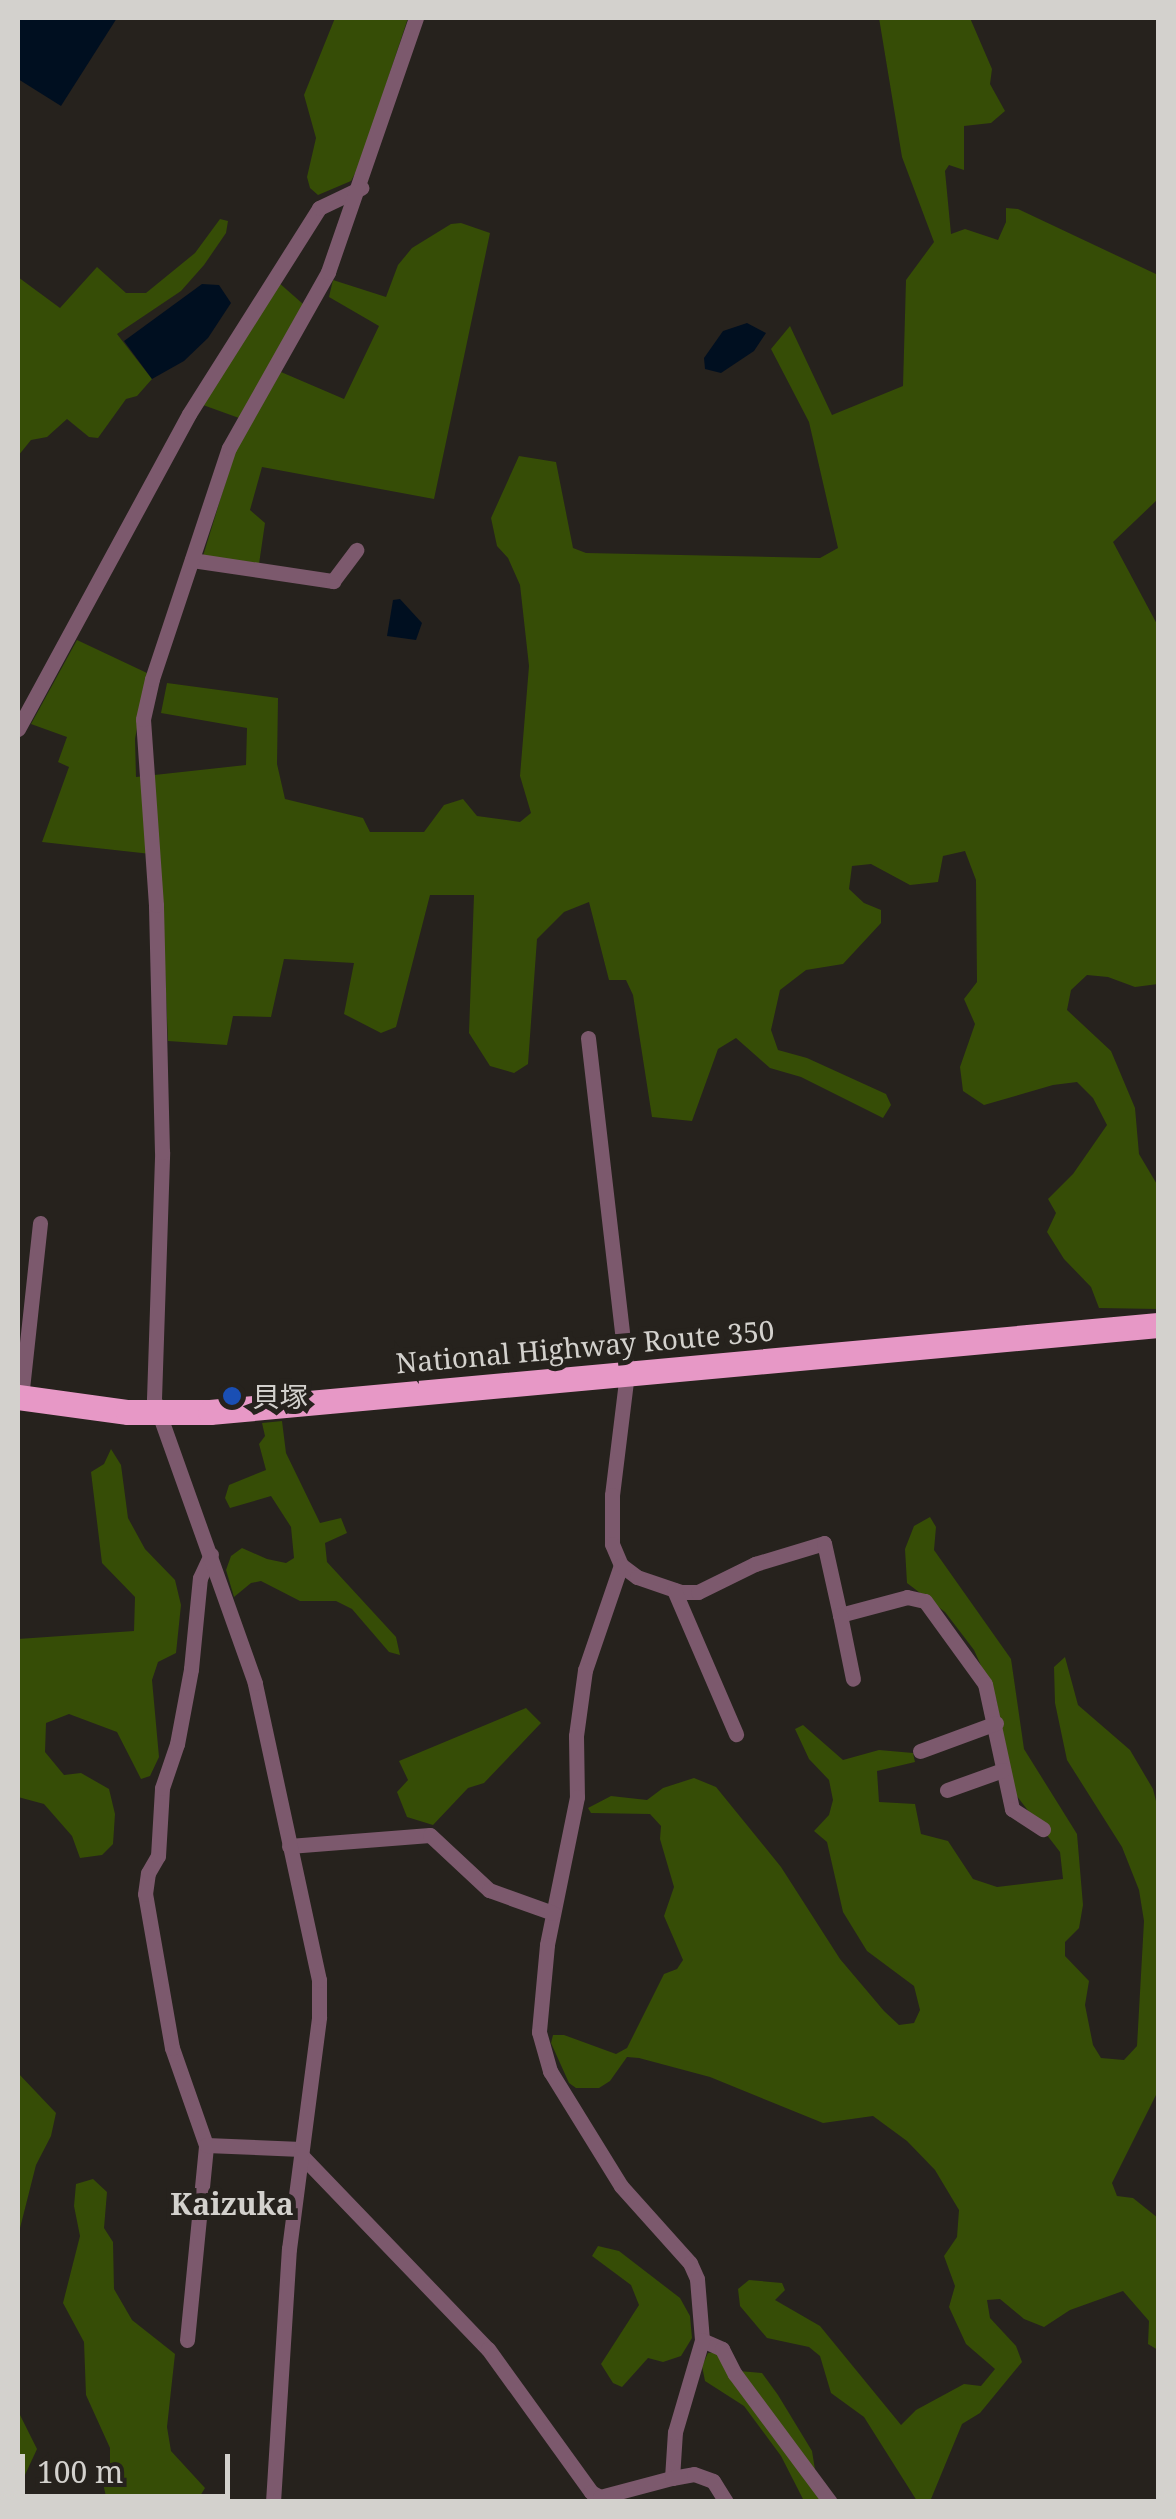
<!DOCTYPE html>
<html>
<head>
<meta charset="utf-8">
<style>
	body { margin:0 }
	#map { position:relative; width:1176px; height:2519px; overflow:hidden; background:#26221d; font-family:"Noto Serif","Noto Sans JP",serif }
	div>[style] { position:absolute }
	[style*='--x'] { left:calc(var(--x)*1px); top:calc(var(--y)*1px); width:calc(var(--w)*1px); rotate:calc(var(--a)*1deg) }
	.green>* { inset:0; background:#364d06 }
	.water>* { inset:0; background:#000f20 }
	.minor>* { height:15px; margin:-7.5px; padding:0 7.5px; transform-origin:7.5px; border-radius:7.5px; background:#7c596d }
	.trunk>* { height:25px; margin:-12.5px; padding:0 12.5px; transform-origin:12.5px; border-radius:12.5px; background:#e798c6 }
	.dots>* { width:28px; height:28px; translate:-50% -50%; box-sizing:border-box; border:5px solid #26221d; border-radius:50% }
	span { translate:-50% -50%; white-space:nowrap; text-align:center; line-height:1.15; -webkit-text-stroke:10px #26221d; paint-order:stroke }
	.street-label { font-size:28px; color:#d3d1cd }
	.poi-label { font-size:28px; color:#d3d1cd }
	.left { translate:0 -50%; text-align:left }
	.neighbourhood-label { font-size:30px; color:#d3d1cd; font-weight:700 }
	.frame { position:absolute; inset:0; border:20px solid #d3d1cd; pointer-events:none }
	.scale { position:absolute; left:20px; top:2454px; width:210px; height:45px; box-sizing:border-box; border:5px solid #d3d1cd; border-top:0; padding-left:12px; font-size:30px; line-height:35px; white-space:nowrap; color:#d3d1cd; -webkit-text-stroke:8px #26221d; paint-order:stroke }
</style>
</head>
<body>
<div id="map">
	<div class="green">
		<div style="clip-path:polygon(335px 18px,408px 18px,359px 166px,351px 181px,318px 195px,310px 188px,307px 177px,316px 138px,304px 95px)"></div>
		<div style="clip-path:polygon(879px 18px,970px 18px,992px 69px,990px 84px,1005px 111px,991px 123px,964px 126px,964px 170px,949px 165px,945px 171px,951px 234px,965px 229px,998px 240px,1006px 222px,1006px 208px,1018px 209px,1158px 275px,1158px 499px,1113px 542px,1158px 626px,1158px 984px,1135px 987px,1108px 977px,1087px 975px,1071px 990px,1067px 1010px,1111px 1051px,1135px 1108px,1139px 1154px,1158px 1186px,1158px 1309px,1099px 1308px,1091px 1287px,1064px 1259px,1047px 1232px,1056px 1213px,1048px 1199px,1073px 1174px,1107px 1125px,1093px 1098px,1077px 1082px,1053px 1085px,984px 1105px,963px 1091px,960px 1067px,975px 1024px,964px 999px,977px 982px,976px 880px,965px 851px,943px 856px,938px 882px,910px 885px,871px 864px,852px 866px,849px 889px,864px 903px,881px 910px,881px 923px,843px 964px,806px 970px,780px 990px,771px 1030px,778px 1050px,807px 1058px,886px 1094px,891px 1105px,883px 1118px,801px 1077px,770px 1068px,736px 1038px,718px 1049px,692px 1121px,652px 1117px,633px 995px,626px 980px,609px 980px,589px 902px,564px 912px,537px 939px,528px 1064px,514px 1073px,490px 1066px,469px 1033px,474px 895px,430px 895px,396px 1027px,381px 1033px,344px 1014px,354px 963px,284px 959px,271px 1017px,233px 1016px,227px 1045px,168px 1041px,160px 855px,42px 842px,69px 767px,58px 762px,67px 737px,31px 724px,77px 640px,147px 673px,135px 739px,136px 777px,246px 765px,247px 728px,161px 713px,167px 683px,278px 698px,277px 764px,285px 799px,363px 818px,370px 832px,424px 832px,444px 805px,463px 799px,477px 816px,520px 822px,531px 813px,520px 776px,529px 666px,520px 585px,508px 558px,497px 546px,491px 518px,519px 456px,556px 462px,573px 548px,586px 553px,820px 558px,838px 548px,809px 422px,771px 349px,790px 326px,832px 415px,903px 386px,906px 280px,934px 242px,902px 157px)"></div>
		<div style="clip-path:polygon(220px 219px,228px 221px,226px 233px,204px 265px,181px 291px,117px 334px,152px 379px,137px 396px,126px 399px,98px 438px,89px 437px,67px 419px,47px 437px,31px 440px,18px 456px,18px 277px,60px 308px,97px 267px,126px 293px,146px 293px,195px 253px)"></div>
		<div style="clip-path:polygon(461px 223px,490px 233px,434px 499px,262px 467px,250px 510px,265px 523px,259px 564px,203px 556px,236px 448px,281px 372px,344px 399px,379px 326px,329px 297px,333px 280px,386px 297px,398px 265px,412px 248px,451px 224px)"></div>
		<div style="clip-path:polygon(278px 282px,303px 304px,239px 418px,203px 405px)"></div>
		<div style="clip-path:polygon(282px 1421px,286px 1453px,320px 1523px,341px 1518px,347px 1533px,325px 1543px,327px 1562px,396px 1637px,400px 1655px,389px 1652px,352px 1609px,336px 1601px,300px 1601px,261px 1581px,251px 1583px,234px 1597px,226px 1570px,231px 1556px,242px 1548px,267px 1559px,286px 1563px,294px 1558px,291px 1527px,271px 1496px,230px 1508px,225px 1498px,229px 1485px,266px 1470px,259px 1444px,265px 1436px,262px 1423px)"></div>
		<div style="clip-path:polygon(111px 1449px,121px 1465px,128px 1518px,145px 1549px,175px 1580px,181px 1605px,176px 1653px,158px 1662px,152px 1680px,159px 1757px,150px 1776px,141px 1779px,117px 1732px,69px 1714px,46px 1723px,45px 1752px,64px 1775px,81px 1773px,109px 1789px,115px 1814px,113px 1844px,102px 1855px,80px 1858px,72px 1836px,44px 1804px,18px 1797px,18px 1639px,134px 1631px,135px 1597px,102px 1563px,91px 1472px,104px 1464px)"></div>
		<div style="clip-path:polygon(930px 1517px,936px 1527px,934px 1550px,1011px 1659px,1024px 1749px,1077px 1834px,1083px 1905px,1079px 1928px,1065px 1942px,1065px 1956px,1089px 1981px,1085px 2005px,1093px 2045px,1101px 2058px,1124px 2060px,1137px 2046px,1144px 1921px,1139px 1890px,1122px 1847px,1067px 1760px,1055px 1703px,1054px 1667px,1065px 1657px,1078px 1705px,1130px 1750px,1153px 1789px,1158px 1809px,1157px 2093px,1112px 2183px,1117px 2196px,1133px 2198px,1158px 2218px,1158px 2350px,1148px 2344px,1149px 2321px,1123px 2291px,1070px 2310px,1044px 2327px,1024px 2319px,1000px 2299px,987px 2300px,990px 2318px,1016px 2346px,1022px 2362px,980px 2413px,962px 2424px,931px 2499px,917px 2501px,864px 2417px,831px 2393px,820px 2356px,809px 2347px,767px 2338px,740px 2306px,738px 2289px,749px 2280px,782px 2283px,785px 2290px,775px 2300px,820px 2326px,901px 2425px,916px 2410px,964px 2384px,981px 2386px,995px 2369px,966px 2344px,949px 2307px,955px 2286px,944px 2256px,957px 2237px,959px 2210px,935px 2170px,907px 2141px,873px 2116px,823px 2123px,710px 2077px,639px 2058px,627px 2057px,610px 2081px,599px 2088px,576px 2088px,569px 2083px,551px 2043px,553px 2035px,564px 2035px,616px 2054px,627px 2048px,664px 1974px,677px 1969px,683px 1960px,664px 1916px,674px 1887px,660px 1839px,661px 1826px,650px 1814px,591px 1813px,588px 1808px,611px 1796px,647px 1800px,663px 1788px,694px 1778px,716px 1787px,781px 1867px,840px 1959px,884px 2011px,899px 2025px,914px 2023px,920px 2010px,914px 1986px,867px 1951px,843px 1912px,827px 1842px,814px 1831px,829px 1815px,833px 1800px,829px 1780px,809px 1759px,795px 1729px,803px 1725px,843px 1760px,879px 1750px,913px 1753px,915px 1762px,877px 1771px,879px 1802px,915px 1804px,921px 1834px,948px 1841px,973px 1879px,997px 1887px,1063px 1879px,1060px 1852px,1016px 1795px,996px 1699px,974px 1650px,945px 1612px,907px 1583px,905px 1549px,914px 1526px)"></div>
		<div style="clip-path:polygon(526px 1708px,541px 1723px,484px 1783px,468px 1788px,433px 1825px,407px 1817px,397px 1792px,408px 1780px,399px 1761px)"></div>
		<div style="clip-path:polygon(18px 2073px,56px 2113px,51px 2136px,36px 2165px,18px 2236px)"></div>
		<div style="clip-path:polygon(93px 2179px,107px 2192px,104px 2228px,113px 2242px,114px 2289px,132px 2320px,175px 2354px,167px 2427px,171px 2451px,205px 2488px,197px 2501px,107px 2501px,100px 2470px,110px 2463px,110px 2448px,86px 2395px,84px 2342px,63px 2303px,80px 2236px,74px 2206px,76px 2184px)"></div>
		<div style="clip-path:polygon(598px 2246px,619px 2251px,680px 2298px,690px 2316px,692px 2338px,681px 2356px,663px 2362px,648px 2358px,622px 2387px,613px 2383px,601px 2364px,639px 2305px,631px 2285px,592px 2256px)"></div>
		<div style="clip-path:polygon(716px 2352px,727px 2370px,762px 2373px,778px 2395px,812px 2451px,819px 2494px,825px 2501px,804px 2501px,781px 2456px,744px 2406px,705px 2381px,702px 2366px,708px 2353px)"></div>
		<div style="clip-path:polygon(18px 2411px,37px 2449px,18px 2490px)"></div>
	</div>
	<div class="water">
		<div style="clip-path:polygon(18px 18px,117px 18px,61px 106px,18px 79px)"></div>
		<div style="clip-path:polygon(202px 284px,219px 285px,231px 303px,208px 338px,184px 361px,152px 379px,124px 341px)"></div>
		<div style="clip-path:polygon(747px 323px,766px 333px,754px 351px,721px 373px,705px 369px,704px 358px,723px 331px)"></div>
		<div style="clip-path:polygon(400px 599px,422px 623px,416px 640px,387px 636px,393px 600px)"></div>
	</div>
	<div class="minor">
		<div style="--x:192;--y:560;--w:143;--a:8.5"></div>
		<div style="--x:333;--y:581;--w:39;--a:-53"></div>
		<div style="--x:18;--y:729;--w:358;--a:-61.5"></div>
		<div style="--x:189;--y:414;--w:244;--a:-57.7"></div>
		<div style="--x:319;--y:208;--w:47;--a:-25.5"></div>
		<div style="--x:588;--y:1038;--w:337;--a:83.4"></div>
		<div style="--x:627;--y:1373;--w:123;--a:97"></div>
		<div style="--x:612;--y:1495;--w:49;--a:90"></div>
		<div style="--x:612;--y:1544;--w:23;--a:67"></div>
		<div style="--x:621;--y:1565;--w:111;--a:108.9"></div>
		<div style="--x:585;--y:1670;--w:67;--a:97.8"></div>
		<div style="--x:576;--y:1736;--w:61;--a:89.1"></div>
		<div style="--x:577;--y:1797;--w:151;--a:101.5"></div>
		<div style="--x:547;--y:1945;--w:87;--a:95.3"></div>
		<div style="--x:539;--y:2032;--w:41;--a:74.2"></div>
		<div style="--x:550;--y:2071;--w:135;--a:58.3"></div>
		<div style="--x:621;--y:2186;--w:103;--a:48.1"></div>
		<div style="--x:690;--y:2263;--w:17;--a:66"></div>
		<div style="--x:697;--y:2279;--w:61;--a:85.3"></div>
		<div style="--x:702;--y:2340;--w:22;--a:24"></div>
		<div style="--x:722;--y:2349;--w:28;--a:63"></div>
		<div style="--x:735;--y:2374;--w:159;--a:53.4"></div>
		<div style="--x:21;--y:1398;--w:176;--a:-83.8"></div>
		<div style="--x:621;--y:1565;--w:20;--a:37"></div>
		<div style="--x:637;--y:1577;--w:46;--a:18.8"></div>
		<div style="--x:681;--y:1592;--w:17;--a:0"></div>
		<div style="--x:698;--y:1592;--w:64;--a:-26.2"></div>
		<div style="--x:755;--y:1564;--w:72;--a:-16.9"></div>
		<div style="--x:824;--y:1543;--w:74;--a:77.5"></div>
		<div style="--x:840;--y:1615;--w:69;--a:-15"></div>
		<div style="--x:907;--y:1597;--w:18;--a:13"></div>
		<div style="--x:925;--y:1601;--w:102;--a:54.1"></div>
		<div style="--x:985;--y:1684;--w:128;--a:77.8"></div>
		<div style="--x:1012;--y:1809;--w:37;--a:33"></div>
		<div style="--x:674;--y:1590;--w:157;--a:66.7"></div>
		<div style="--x:840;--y:1615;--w:65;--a:78.5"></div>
		<div style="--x:920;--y:1751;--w:81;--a:-20.2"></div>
		<div style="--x:947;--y:1790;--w:59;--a:-19.7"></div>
		<div style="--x:289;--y:1846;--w:141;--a:-4.5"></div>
		<div style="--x:430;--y:1835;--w:81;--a:43"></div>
		<div style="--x:489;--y:1890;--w:68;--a:19.8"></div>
		<div style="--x:206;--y:2145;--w:103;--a:-109.3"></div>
		<div style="--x:172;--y:2048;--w:156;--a:-99.9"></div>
		<div style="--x:145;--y:1894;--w:21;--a:-82"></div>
		<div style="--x:148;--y:1873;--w:20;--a:-60"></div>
		<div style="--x:158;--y:1856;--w:68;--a:-86.6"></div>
		<div style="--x:162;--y:1788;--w:46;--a:-71.2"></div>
		<div style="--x:177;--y:1744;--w:76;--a:-79.4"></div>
		<div style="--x:191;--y:1669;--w:91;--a:-84.4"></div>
		<div style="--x:200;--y:1578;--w:26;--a:-65"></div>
		<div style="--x:301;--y:2155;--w:269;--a:46.1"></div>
		<div style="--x:488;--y:2349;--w:176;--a:54.2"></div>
		<div style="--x:591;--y:2492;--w:10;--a:29"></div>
		<div style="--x:600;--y:2497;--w:74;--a:-14.8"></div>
		<div style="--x:672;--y:2478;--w:46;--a:-86.3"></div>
		<div style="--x:675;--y:2432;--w:96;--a:-73.6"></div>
		<div style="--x:187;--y:2340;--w:196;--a:-84.4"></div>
		<div style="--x:206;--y:2145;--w:95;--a:2.4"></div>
		<div style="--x:672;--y:2478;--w:22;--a:-10"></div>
		<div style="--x:694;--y:2474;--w:20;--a:20"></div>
		<div style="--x:713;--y:2481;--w:25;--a:58"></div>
		<div style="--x:273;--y:2502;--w:254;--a:-86.4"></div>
		<div style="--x:289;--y:2249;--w:234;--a:-82.6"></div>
		<div style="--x:319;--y:2017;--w:37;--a:-90"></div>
		<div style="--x:319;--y:1980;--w:304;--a:-102.2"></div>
		<div style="--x:255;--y:1683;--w:301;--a:-109.6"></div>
		<div style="--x:154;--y:1399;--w:247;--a:-88.1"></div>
		<div style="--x:162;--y:1152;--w:247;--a:-91.4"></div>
		<div style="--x:156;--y:905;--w:186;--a:-94"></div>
		<div style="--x:143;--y:719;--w:41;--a:-77.3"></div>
		<div style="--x:152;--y:679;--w:243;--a:-71.6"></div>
		<div style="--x:229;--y:448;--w:202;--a:-60.6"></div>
		<div style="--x:328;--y:272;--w:269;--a:-70.9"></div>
	</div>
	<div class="trunk">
		<div style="--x:18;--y:1397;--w:111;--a:7.8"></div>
		<div style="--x:128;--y:1412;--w:82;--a:0"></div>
		<div style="--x:210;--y:1412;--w:952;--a:-5.24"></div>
	</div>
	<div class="dots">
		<div style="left:232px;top:1396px;background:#1a4fb4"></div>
	</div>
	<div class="street-label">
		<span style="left:585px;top:1346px;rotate:-5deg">National Highway Route 350</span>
	</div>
	<div class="poi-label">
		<span class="left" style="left:252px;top:1396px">貝塚</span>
	</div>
	<div class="neighbourhood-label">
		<span style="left:232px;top:2204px">Kaizuka</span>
	</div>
	<div class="frame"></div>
	<div class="scale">100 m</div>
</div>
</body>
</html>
